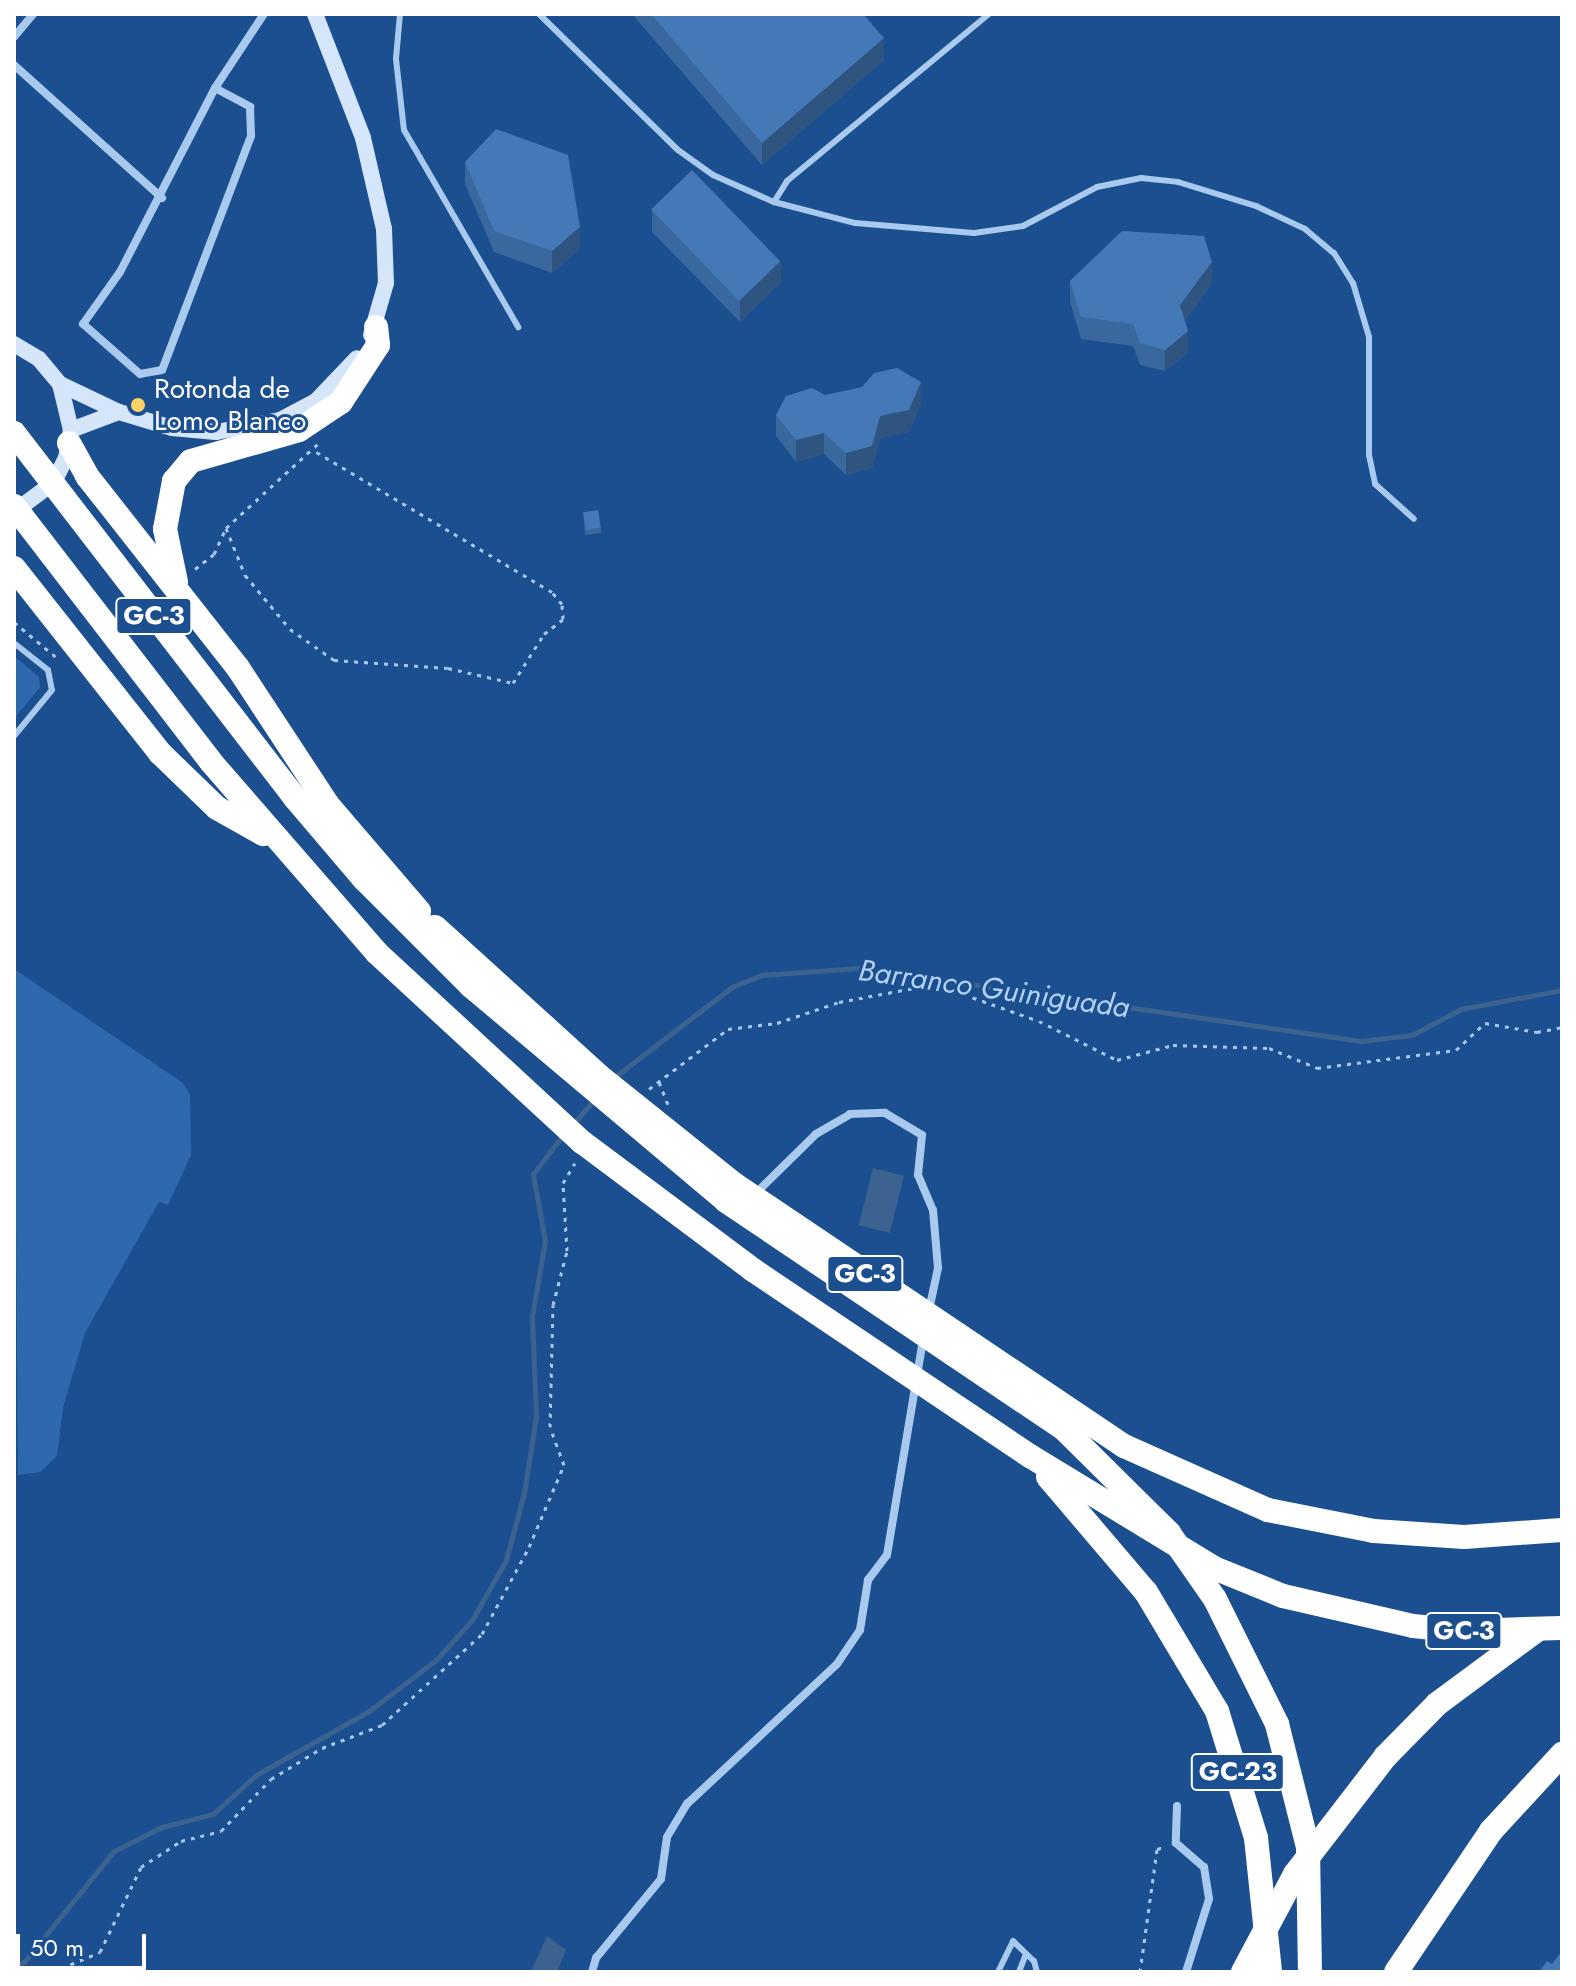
<!DOCTYPE html>
<html>
<head>
<meta charset="utf-8">
<style>
	body { margin:0 }
	#map { position:relative; width:1576px; height:1986px; overflow:hidden; background:#1b4f8f; font-family:Jost,sans-serif }
	div>[style] { position:absolute }
	[style*='--x'] { left:calc(var(--x)*1px); top:calc(var(--y)*1px); width:calc(var(--w)*1px); rotate:calc(var(--a)*1deg) }
	.green>* { inset:0; background:#2e69ad }
	.water>* { inset:0; background:#3c6290; transform-origin:0 0 }
	.stream>* { height:5px; margin:-2.5px; padding:0 2.5px; transform-origin:2.5px; border-radius:2.5px; background:#3c6290 }
	.path>* { height:3px; margin-top:-1.5px; transform-origin:0; background:repeating-linear-gradient(90deg,#a9c9ee 0 4px,transparent 0 10px) }
	.lane>* { height:6px; margin:-3px; padding:0 3px; transform-origin:3px; border-radius:3px; background:#a9c9ee }
	.street>* { height:8px; margin:-4px; padding:0 4px; transform-origin:4px; border-radius:4px; background:#a9c9ee }
	.secondary>* { height:16px; margin:-8px; padding:0 8px; transform-origin:8px; border-radius:8px; background:#d6e6fa }
	.highway>* { height:24px; margin:-12px; padding:0 12px; transform-origin:12px; border-radius:12px; background:#fff }
	.wall>* { inset:0; background:#3a679d }
	.shaded-wall>* { inset:0; background:#305480 }
	.building>* { inset:0; background:#4478b7; transform-origin:0 0 }
	.dots>* { width:22px; height:22px; translate:-50% -50%; box-sizing:border-box; border:4px solid #1b4f8f; border-radius:50% }
	span { translate:-50% -50%; white-space:nowrap; text-align:center; line-height:1.15; -webkit-text-stroke:6px #1b4f8f; paint-order:stroke }
	.shield-label span { padding:2px 6px; background:#1b4f8f; border:2px solid; border-radius:6px; -webkit-text-stroke-width:0 }
	.shield-label { font-size:26px; color:#fff; font-weight:700 }
	.poi-label { font-size:28px; color:#fff }
	.left { translate:0 -50%; text-align:left }
	.water-label { font-size:30px; color:#b5d3f5; font-style:italic }
	.frame { position:absolute; inset:0; border:16px solid #fff; pointer-events:none }
	.scale { position:absolute; left:16px; top:1934px; width:130px; height:36px; box-sizing:border-box; border:4px solid #fff; border-top:0; padding-left:10px; font-size:24px; line-height:28px; white-space:nowrap; color:#fff; -webkit-text-stroke:6px #1b4f8f; paint-order:stroke }
</style>
</head>
<body>
<div id="map">
	<div class="green">
		<div style="clip-path:polygon(14px 656px,39px 677px,40px 687px,14px 719px)"></div>
		<div style="clip-path:polygon(14px 969px,183px 1083px,190px 1094px,191px 1155px,168px 1205px,159px 1202px,85px 1333px,63px 1408px,57px 1456px,40px 1472px,18px 1475px)"></div>
	</div>
	<div class="water">
		<div style="left:873px;top:1168px;width:32px;height:59px;rotate:14deg"></div>
		<div style="clip-path:polygon(547px 1936px,566px 1950px,557px 1972px,531px 1972px)"></div>
	</div>
	<div class="stream">
		<div style="--x:612;--y:1079;--w:151;--a:-37.5"></div>
		<div style="--x:732;--y:987;--w:31;--a:-22"></div>
		<div style="--x:761;--y:975;--w:98;--a:-4.1"></div>
		<div style="--x:859;--y:968;--w:507;--a:8.27"></div>
		<div style="--x:1361;--y:1041;--w:51;--a:-6.7"></div>
		<div style="--x:1412;--y:1035;--w:55;--a:-28"></div>
		<div style="--x:1461;--y:1009;--w:103;--a:-10.7"></div>
		<div style="--x:573;--y:1124;--w:33;--a:-49"></div>
		<div style="--x:14;--y:1966;--w:11;--a:-22"></div>
		<div style="--x:24;--y:1962;--w:143;--a:-51"></div>
		<div style="--x:114;--y:1851;--w:54;--a:-26.6"></div>
		<div style="--x:162;--y:1827;--w:53;--a:-14.3"></div>
		<div style="--x:213;--y:1814;--w:58;--a:-42.2"></div>
		<div style="--x:256;--y:1775;--w:130;--a:-29.5"></div>
		<div style="--x:369;--y:1711;--w:84;--a:-37.3"></div>
		<div style="--x:436;--y:1660;--w:54;--a:-48"></div>
		<div style="--x:472;--y:1620;--w:69;--a:-60.5"></div>
		<div style="--x:506;--y:1560;--w:69;--a:-75"></div>
		<div style="--x:524;--y:1493;--w:78;--a:-81.1"></div>
		<div style="--x:536;--y:1416;--w:100;--a:-92.3"></div>
		<div style="--x:532;--y:1316;--w:76;--a:-80.2"></div>
		<div style="--x:545;--y:1241;--w:68;--a:-100.2"></div>
		<div style="--x:533;--y:1174;--w:49;--a:-52.4"></div>
	</div>
	<div class="path">
		<div style="--x:226;--y:528;--w:51;--a:68"></div>
		<div style="--x:245;--y:575;--w:70;--a:50.2"></div>
		<div style="--x:290;--y:629;--w:54;--a:35.2"></div>
		<div style="--x:334;--y:660;--w:114;--a:4"></div>
		<div style="--x:448;--y:668;--w:67;--a:13"></div>
		<div style="--x:513;--y:683;--w:58;--a:-57.7"></div>
		<div style="--x:544;--y:634;--w:24;--a:-38"></div>
		<div style="--x:563;--y:619;--w:15;--a:-94"></div>
		<div style="--x:562;--y:604;--w:16;--a:-130"></div>
		<div style="--x:552;--y:592;--w:278;--a:-149.3"></div>
		<div style="--x:195;--y:569;--w:24;--a:-38"></div>
		<div style="--x:214;--y:554;--w:29;--a:-65"></div>
		<div style="--x:226;--y:528;--w:127;--a:-42.5"></div>
		<div style="--x:14;--y:622;--w:56;--a:39.9"></div>
		<div style="--x:659;--y:1082;--w:24;--a:68"></div>
		<div style="--x:649;--y:1089;--w:99;--a:-37.2"></div>
		<div style="--x:728;--y:1029;--w:49;--a:-7"></div>
		<div style="--x:777;--y:1023;--w:65;--a:-18.7"></div>
		<div style="--x:839;--y:1002;--w:98;--a:-10.6"></div>
		<div style="--x:935;--y:984;--w:110;--a:19.6"></div>
		<div style="--x:1039;--y:1021;--w:87;--a:26.6"></div>
		<div style="--x:1117;--y:1060;--w:58;--a:-15"></div>
		<div style="--x:1173;--y:1045;--w:96;--a:1.8"></div>
		<div style="--x:1269;--y:1048;--w:52;--a:22.6"></div>
		<div style="--x:1317;--y:1068;--w:140;--a:-7.4"></div>
		<div style="--x:1456;--y:1050;--w:40;--a:-43"></div>
		<div style="--x:1485;--y:1023;--w:53;--a:9.8"></div>
		<div style="--x:1537;--y:1032;--w:25;--a:-11"></div>
		<div style="--x:52;--y:1972;--w:52;--a:-22.6"></div>
		<div style="--x:100;--y:1952;--w:94;--a:-64.2"></div>
		<div style="--x:141;--y:1867;--w:48;--a:-33"></div>
		<div style="--x:181;--y:1841;--w:41;--a:-14"></div>
		<div style="--x:221;--y:1831;--w:72;--a:-46.1"></div>
		<div style="--x:271;--y:1779;--w:60;--a:-31.3"></div>
		<div style="--x:322;--y:1748;--w:64;--a:-21"></div>
		<div style="--x:382;--y:1725;--w:135;--a:-42.3"></div>
		<div style="--x:482;--y:1634;--w:99;--a:-61.6"></div>
		<div style="--x:529;--y:1547;--w:89;--a:-66.9"></div>
		<div style="--x:564;--y:1465;--w:40;--a:-110.2"></div>
		<div style="--x:550;--y:1427;--w:122;--a:-88.6"></div>
		<div style="--x:553;--y:1305;--w:56;--a:-75.5"></div>
		<div style="--x:567;--y:1251;--w:68;--a:-93.4"></div>
		<div style="--x:563;--y:1183;--w:23;--a:-59"></div>
		<div style="--x:1140;--y:1972;--w:124;--a:-82.1"></div>
		<div style="--x:1157;--y:1849;--w:8;--a:-14"></div>
	</div>
	<div class="lane">
		<div style="--x:400;--y:14;--w:45;--a:95.1"></div>
		<div style="--x:396;--y:59;--w:71;--a:83.6"></div>
		<div style="--x:404;--y:130;--w:228;--a:59.9"></div>
		<div style="--x:539;--y:14;--w:194;--a:44.4"></div>
		<div style="--x:678;--y:150;--w:43;--a:35.5"></div>
		<div style="--x:713;--y:175;--w:67;--a:23.9"></div>
		<div style="--x:774;--y:202;--w:84;--a:14.5"></div>
		<div style="--x:855;--y:223;--w:119;--a:4.8"></div>
		<div style="--x:974;--y:233;--w:49;--a:-8.1"></div>
		<div style="--x:1023;--y:226;--w:84;--a:-27.8"></div>
		<div style="--x:1097;--y:187;--w:45;--a:-11.6"></div>
		<div style="--x:1141;--y:178;--w:37;--a:6"></div>
		<div style="--x:1178;--y:182;--w:82;--a:17.1"></div>
		<div style="--x:1256;--y:206;--w:54;--a:25.1"></div>
		<div style="--x:1305;--y:229;--w:38;--a:40"></div>
		<div style="--x:1334;--y:253;--w:36;--a:58"></div>
		<div style="--x:1353;--y:283;--w:56;--a:73.5"></div>
		<div style="--x:1369;--y:337;--w:118;--a:90"></div>
		<div style="--x:1369;--y:455;--w:30;--a:78"></div>
		<div style="--x:1375;--y:484;--w:52;--a:41.9"></div>
		<div style="--x:774;--y:202;--w:25;--a:-58"></div>
		<div style="--x:787;--y:181;--w:262;--a:-39.6"></div>
		<div style="--x:14;--y:643;--w:43;--a:38.5"></div>
		<div style="--x:48;--y:670;--w:20;--a:79"></div>
		<div style="--x:52;--y:690;--w:60;--a:129.6"></div>
		<div style="--x:998;--y:1972;--w:34;--a:-64"></div>
		<div style="--x:1013;--y:1941;--w:29;--a:44"></div>
		<div style="--x:1034;--y:1961;--w:11;--a:75"></div>
		<div style="--x:1019;--y:1972;--w:19;--a:-69"></div>
	</div>
	<div class="street">
		<div style="--x:14;--y:37;--w:30;--a:-50"></div>
		<div style="--x:14;--y:65;--w:199;--a:41.9"></div>
		<div style="--x:215;--y:88;--w:40;--a:28"></div>
		<div style="--x:250;--y:107;--w:29;--a:88"></div>
		<div style="--x:251;--y:136;--w:250;--a:110.8"></div>
		<div style="--x:162;--y:370;--w:22;--a:170"></div>
		<div style="--x:140;--y:374;--w:76;--a:-138.7"></div>
		<div style="--x:83;--y:324;--w:64;--a:-54.6"></div>
		<div style="--x:120;--y:272;--w:207;--a:-62.7"></div>
		<div style="--x:215;--y:88;--w:89;--a:-56.5"></div>
		<div style="--x:756;--y:1193;--w:84;--a:-44.5"></div>
		<div style="--x:816;--y:1134;--w:39;--a:-30"></div>
		<div style="--x:850;--y:1114;--w:35;--a:-2"></div>
		<div style="--x:885;--y:1113;--w:43;--a:30.7"></div>
		<div style="--x:922;--y:1135;--w:40;--a:95.7"></div>
		<div style="--x:918;--y:1175;--w:38;--a:67"></div>
		<div style="--x:933;--y:1210;--w:58;--a:85.1"></div>
		<div style="--x:938;--y:1268;--w:43;--a:102.1"></div>
		<div style="--x:1177;--y:1806;--w:37;--a:92"></div>
		<div style="--x:1176;--y:1843;--w:37;--a:41"></div>
		<div style="--x:1204;--y:1867;--w:32;--a:81"></div>
		<div style="--x:1209;--y:1899;--w:77;--a:107.5"></div>
		<div style="--x:592;--y:1972;--w:15;--a:-74"></div>
		<div style="--x:596;--y:1958;--w:102;--a:-50.6"></div>
		<div style="--x:661;--y:1879;--w:42;--a:-81.9"></div>
		<div style="--x:667;--y:1837;--w:39;--a:-59"></div>
		<div style="--x:687;--y:1804;--w:205;--a:-43"></div>
		<div style="--x:837;--y:1664;--w:41;--a:-55.9"></div>
		<div style="--x:860;--y:1630;--w:51;--a:-80.9"></div>
		<div style="--x:868;--y:1580;--w:31;--a:-53"></div>
		<div style="--x:887;--y:1555;--w:219;--a:-80.5"></div>
	</div>
	<div class="secondary">
		<div style="--x:315;--y:14;--w:133;--a:68.8"></div>
		<div style="--x:363;--y:138;--w:93;--a:77"></div>
		<div style="--x:384;--y:229;--w:54;--a:87.9"></div>
		<div style="--x:386;--y:283;--w:54;--a:106.1"></div>
		<div style="--x:14;--y:344;--w:29;--a:31"></div>
		<div style="--x:39;--y:359;--w:33;--a:50"></div>
		<div style="--x:60;--y:384;--w:47;--a:76.6"></div>
		<div style="--x:71;--y:430;--w:28;--a:100"></div>
		<div style="--x:66;--y:458;--w:28;--a:117"></div>
		<div style="--x:53;--y:483;--w:49;--a:143.4"></div>
		<div style="--x:60;--y:384;--w:65;--a:25.4"></div>
		<div style="--x:119;--y:412;--w:55;--a:16.8"></div>
		<div style="--x:172;--y:428;--w:44;--a:5.2"></div>
		<div style="--x:216;--y:432;--w:65;--a:-10.6"></div>
		<div style="--x:280;--y:420;--w:41;--a:-27.8"></div>
		<div style="--x:316;--y:401;--w:59;--a:-46.4"></div>
		<div style="--x:71;--y:430;--w:51;--a:-20.6"></div>
	</div>
	<div class="highway">
		<div style="--x:14;--y:433;--w:461;--a:52.4"></div>
		<div style="--x:295;--y:798;--w:106;--a:49.6"></div>
		<div style="--x:364;--y:879;--w:151;--a:45"></div>
		<div style="--x:471;--y:986;--w:334;--a:40.1"></div>
		<div style="--x:726;--y:1201;--w:408;--a:34"></div>
		<div style="--x:1064;--y:1429;--w:148;--a:44.7"></div>
		<div style="--x:1169;--y:1533;--w:80;--a:55.1"></div>
		<div style="--x:1215;--y:1599;--w:140;--a:63.6"></div>
		<div style="--x:1277;--y:1724;--w:127;--a:75.9"></div>
		<div style="--x:1308;--y:1847;--w:125;--a:89.1"></div>
		<div style="--x:69;--y:443;--w:38;--a:61"></div>
		<div style="--x:87;--y:476;--w:244;--a:51.8"></div>
		<div style="--x:238;--y:668;--w:164;--a:56.7"></div>
		<div style="--x:328;--y:805;--w:140;--a:49.4"></div>
		<div style="--x:14;--y:506;--w:323;--a:52.4"></div>
		<div style="--x:211;--y:762;--w:253;--a:49"></div>
		<div style="--x:377;--y:953;--w:279;--a:42.7"></div>
		<div style="--x:582;--y:1142;--w:214;--a:36.8"></div>
		<div style="--x:753;--y:1270;--w:334;--a:33.9"></div>
		<div style="--x:1030;--y:1456;--w:215;--a:31.3"></div>
		<div style="--x:1214;--y:1568;--w:74;--a:22.1"></div>
		<div style="--x:1283;--y:1596;--w:133;--a:13"></div>
		<div style="--x:1413;--y:1626;--w:51;--a:5.6"></div>
		<div style="--x:1464;--y:1631;--w:98;--a:-1.8"></div>
		<div style="--x:14;--y:568;--w:236;--a:51.7"></div>
		<div style="--x:160;--y:753;--w:79;--a:44"></div>
		<div style="--x:217;--y:808;--w:53;--a:29.5"></div>
		<div style="--x:176;--y:582;--w:54;--a:-101.7"></div>
		<div style="--x:165;--y:529;--w:49;--a:-79.4"></div>
		<div style="--x:174;--y:481;--w:26;--a:-50"></div>
		<div style="--x:191;--y:461;--w:112;--a:-16"></div>
		<div style="--x:299;--y:430;--w:50;--a:-33.7"></div>
		<div style="--x:341;--y:402;--w:68;--a:-57"></div>
		<div style="--x:378;--y:345;--w:18;--a:-96"></div>
		<div style="--x:435;--y:927;--w:220;--a:42.2"></div>
		<div style="--x:598;--y:1075;--w:174;--a:38.7"></div>
		<div style="--x:734;--y:1184;--w:470;--a:33.9"></div>
		<div style="--x:1124;--y:1446;--w:158;--a:24"></div>
		<div style="--x:1268;--y:1510;--w:108;--a:11.2"></div>
		<div style="--x:1374;--y:1531;--w:90;--a:3.8"></div>
		<div style="--x:1464;--y:1537;--w:98;--a:-4.1"></div>
		<div style="--x:1048;--y:1477;--w:151;--a:49.6"></div>
		<div style="--x:1146;--y:1592;--w:139;--a:59.2"></div>
		<div style="--x:1217;--y:1711;--w:133;--a:72.9"></div>
		<div style="--x:1256;--y:1838;--w:135;--a:84"></div>
		<div style="--x:1243;--y:1972;--w:111;--a:-62"></div>
		<div style="--x:1295;--y:1874;--w:148;--a:-52.4"></div>
		<div style="--x:1385;--y:1757;--w:74;--a:-45.5"></div>
		<div style="--x:1437;--y:1704;--w:124;--a:-36.5"></div>
		<div style="--x:1396;--y:1972;--w:170;--a:-56"></div>
		<div style="--x:1491;--y:1831;--w:105;--a:-47.3"></div>
	</div>
	<div class="wall">
		<div style="clip-path:polygon(632px 14px,863px 14px,884px 60px,762px 165px)"></div>
		<div style="clip-path:polygon(465px 162px,580px 249px,552px 273px,494px 252px,465px 184px)"></div>
		<div style="clip-path:polygon(652px 210px,781px 282px,740px 322px,652px 232px)"></div>
		<div style="clip-path:polygon(1070px 281px,1212px 284px,1185px 320px,1188px 353px,1165px 371px,1140px 365px,1133px 346px,1081px 339px,1070px 302px)"></div>
		<div style="clip-path:polygon(825px 395px,921px 404px,909px 432px,880px 438px,872px 468px,846px 475px,824px 454px,796px 462px,776px 436px,776px 415px)"></div>
		<div style="clip-path:polygon(583px 512px,601px 528px,601px 533px,585px 535px)"></div>
	</div>
	<div class="shaded-wall">
		<div style="clip-path:polygon(884px 38px,884px 60px,762px 165px,762px 143px)"></div>
		<div style="clip-path:polygon(580px 227px,580px 249px,552px 273px,552px 251px)"></div>
		<div style="clip-path:polygon(781px 261px,781px 282px,740px 322px,740px 300px)"></div>
		<div style="clip-path:polygon(1212px 262px,1212px 284px,1180px 327px,1180px 305px)"></div>
		<div style="clip-path:polygon(1188px 331px,1188px 353px,1165px 371px,1165px 350px)"></div>
		<div style="clip-path:polygon(921px 382px,921px 404px,909px 432px,880px 438px,872px 468px,846px 475px,846px 453px,880px 416px)"></div>
		<div style="clip-path:polygon(824px 433px,824px 454px,796px 462px,796px 440px)"></div>
	</div>
	<div class="building">
		<div style="clip-path:polygon(651px 14px,863px 14px,884px 38px,762px 143px)"></div>
		<div style="clip-path:polygon(496px 129px,568px 155px,580px 227px,552px 251px,494px 231px,465px 162px)"></div>
		<div style="left:692px;top:170px;width:127px;height:57px;rotate:46deg"></div>
		<div style="clip-path:polygon(1122px 231px,1204px 236px,1212px 262px,1180px 305px,1188px 331px,1165px 350px,1140px 343px,1133px 324px,1081px 317px,1070px 281px)"></div>
		<div style="clip-path:polygon(897px 368px,921px 382px,909px 410px,880px 416px,872px 446px,846px 453px,824px 433px,796px 440px,776px 415px,786px 396px,812px 388px,825px 395px,862px 387px,874px 373px)"></div>
		<div style="left:598px;top:510px;width:18px;height:15px;rotate:81deg"></div>
		<div style="clip-path:polygon(1562px 1951px,1562px 1972px,1539px 1972px,1547px 1961px,1552px 1964px)"></div>
	</div>
	<div class="dots">
		<div style="left:138px;top:405px;background:#ffd166"></div>
	</div>
	<div class="shield-label">
		<span style="left:154px;top:616px">GC-3</span>
		<span style="left:865px;top:1274px">GC-3</span>
		<span style="left:1464px;top:1631px">GC-3</span>
		<span style="left:1238px;top:1772px">GC-23</span>
	</div>
	<div class="poi-label">
		<span class="left" style="left:154px;top:405px">Rotonda de<br>Lomo Blanco</span>
	</div>
	<div class="water-label">
		<span style="left:994px;top:989px;rotate:8deg">Barranco Guiniguada</span>
	</div>
	<div class="frame"></div>
	<div class="scale">50 m</div>
</div>
</body>
</html>
